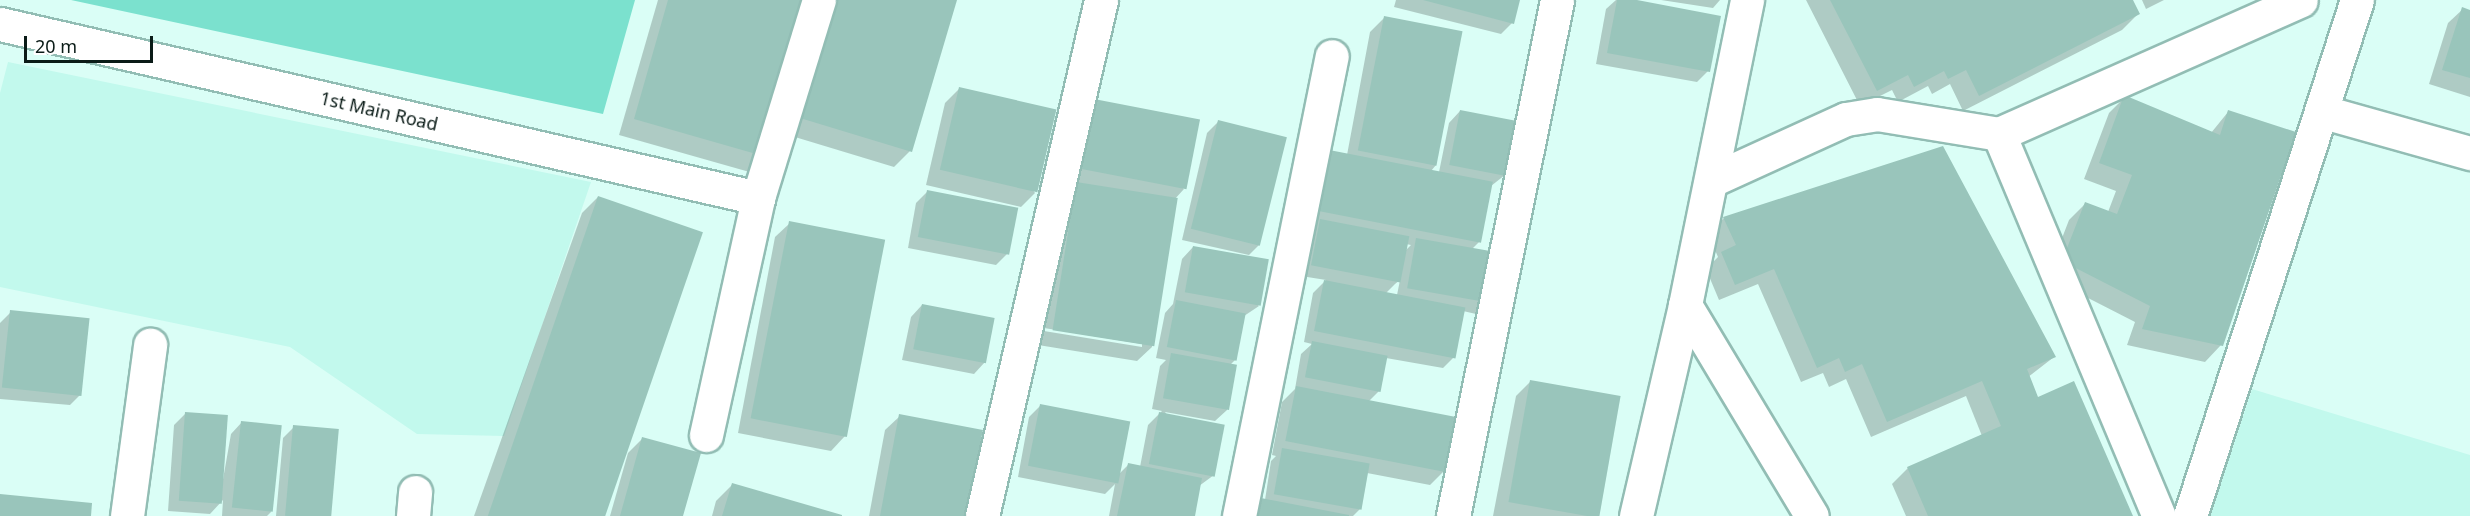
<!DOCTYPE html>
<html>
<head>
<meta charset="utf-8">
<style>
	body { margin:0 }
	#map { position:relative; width:2470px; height:516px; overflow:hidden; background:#dafef6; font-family:"Noto Sans",sans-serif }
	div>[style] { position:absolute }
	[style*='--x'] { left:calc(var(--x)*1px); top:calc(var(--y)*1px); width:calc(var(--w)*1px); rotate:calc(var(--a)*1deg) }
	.built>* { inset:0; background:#c2f9ed }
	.green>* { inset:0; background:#7be1ce }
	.shadow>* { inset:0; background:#0003 }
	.building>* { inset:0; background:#99c5bb; transform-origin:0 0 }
	.roads { filter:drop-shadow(2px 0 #92bdb4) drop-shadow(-2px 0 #92bdb4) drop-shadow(0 2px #92bdb4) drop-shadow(0 -2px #92bdb4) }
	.street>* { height:33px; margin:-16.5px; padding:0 16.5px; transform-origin:16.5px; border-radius:16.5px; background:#fff }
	span { translate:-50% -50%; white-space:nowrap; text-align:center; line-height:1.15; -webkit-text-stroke:5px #fff; paint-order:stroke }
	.street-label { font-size:18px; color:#0a1b17 }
	.scale { position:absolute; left:24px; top:36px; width:129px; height:27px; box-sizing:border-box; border:3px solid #0a1b17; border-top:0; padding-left:8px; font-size:18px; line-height:21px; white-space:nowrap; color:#0a1b17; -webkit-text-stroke:4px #fff; paint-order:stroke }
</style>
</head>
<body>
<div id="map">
	<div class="built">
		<div style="clip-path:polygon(8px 62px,591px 182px,504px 436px,417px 434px,290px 347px,0 287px,0 93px)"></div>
		<div style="clip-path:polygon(2252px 389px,2470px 455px,2470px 516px,2210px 516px)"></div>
	</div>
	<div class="green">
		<div style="clip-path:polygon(71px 0,635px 0,603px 114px)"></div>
	</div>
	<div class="shadow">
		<div style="clip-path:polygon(658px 0,818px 0,753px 173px,619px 135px)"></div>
		<div style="clip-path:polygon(825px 0,956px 0,910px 151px,894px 167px,785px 134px)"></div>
		<div style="clip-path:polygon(1396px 0,1518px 0,1512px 23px,1501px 34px,1394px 7px)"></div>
		<div style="clip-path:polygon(1616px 0,1629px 0,1708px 71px,1697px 82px,1596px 64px,1606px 9px)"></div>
		<div style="clip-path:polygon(1661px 0,1720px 0,1713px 8px)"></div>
		<div style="clip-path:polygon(1806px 0,2131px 0,2138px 14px,2122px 30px,1963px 111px,1950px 84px,1932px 94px,1928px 86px,1898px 102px,1892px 90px,1860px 106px)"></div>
		<div style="clip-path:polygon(2142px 0,2164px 0,2146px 9px)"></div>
		<div style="clip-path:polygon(2463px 9px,2470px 11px,2470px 97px,2429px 84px,2448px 23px)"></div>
		<div style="clip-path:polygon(evenodd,1385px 17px,1436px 165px,1431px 171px,1439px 172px,1449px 123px,1460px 111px,1505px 175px,1491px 186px,1480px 241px,1471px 250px,1488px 302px,1476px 314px,1463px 311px,1454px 357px,1443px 368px,1386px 358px,1379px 391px,1369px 401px,1444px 471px,1430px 485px,1367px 473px,1361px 508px,1353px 516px,1247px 516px,1265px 500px,1271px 461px,1276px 456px,1272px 455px,1282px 402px,1295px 389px,1301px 354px,1312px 344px,1304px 342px,1313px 293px,1326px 280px,1301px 276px,1310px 232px,1315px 227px,1299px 224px,1347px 155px,1370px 32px,1385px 17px,1406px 244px,1411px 245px,1404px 252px,1406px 244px,1385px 17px,1400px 280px,1397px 295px,1386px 293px,1395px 284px,1400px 280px)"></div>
		<div style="clip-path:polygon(960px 88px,1035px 193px,1021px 207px,926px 185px,945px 103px)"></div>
		<div style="clip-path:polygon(2125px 97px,2211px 133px,2228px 112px,2221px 345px,2205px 362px,2127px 345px,2135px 322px,2047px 277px,2069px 220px,2085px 204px,2108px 212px,2116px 191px,2084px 179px,2109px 113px)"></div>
		<div style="clip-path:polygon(evenodd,1083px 112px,1184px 189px,1174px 200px,1152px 347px,1137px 361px,1038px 345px,1062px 198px,1078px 182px,1070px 180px,1083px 112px,1044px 328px,1142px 344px,1142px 347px,1044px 331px,1044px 328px)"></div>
		<div style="clip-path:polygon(1218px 122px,1260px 244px,1249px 255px,1182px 240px,1207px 133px)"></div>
		<div style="clip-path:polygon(927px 192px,1007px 254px,996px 265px,908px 248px,916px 203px)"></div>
		<div style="clip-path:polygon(598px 197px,600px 516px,474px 516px,582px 213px)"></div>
		<div style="clip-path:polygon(1724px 218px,2054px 357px,2028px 377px,2037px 399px,2132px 516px,1906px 516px,1892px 484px,1908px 468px,1982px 436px,1966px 396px,1871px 437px,1846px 379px,1829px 387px,1823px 373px,1801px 382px,1758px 284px,1719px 300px,1706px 269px,1718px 257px,1708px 234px)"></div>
		<div style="clip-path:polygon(790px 223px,845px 436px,831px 451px,738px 433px,775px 237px)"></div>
		<div style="clip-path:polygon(1193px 247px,1259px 306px,1244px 316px,1236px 359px,1230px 365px,1227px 410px,1215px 421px,1165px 412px,1214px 475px,1199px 486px,1194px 516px,1109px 516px,1115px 484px,1105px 494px,1018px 477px,1029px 417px,1040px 406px,1118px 475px,1128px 465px,1140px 467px,1148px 425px,1162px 411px,1152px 409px,1160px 366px,1166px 360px,1156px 358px,1165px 313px,1173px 304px,1182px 259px)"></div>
		<div style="clip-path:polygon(922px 305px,985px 362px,974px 374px,902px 360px,911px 317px)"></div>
		<div style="clip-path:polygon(11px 312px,81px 394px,70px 405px,0 399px,0 323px)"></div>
		<div style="clip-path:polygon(1531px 381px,1619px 398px,1596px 516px,1493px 516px,1516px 396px)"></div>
		<div style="clip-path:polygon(185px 414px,222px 485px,231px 434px,242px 422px,271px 512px,267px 516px,222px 516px,223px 500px,210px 514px,168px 511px,174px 425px)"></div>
		<div style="clip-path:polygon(900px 416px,964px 516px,869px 516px,885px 430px)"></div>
		<div style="clip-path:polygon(294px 427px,330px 516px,276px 516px,283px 438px)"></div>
		<div style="clip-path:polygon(642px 439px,682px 516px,610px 516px,628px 453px)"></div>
		<div style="clip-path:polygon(732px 485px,839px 516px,712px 516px,716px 501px)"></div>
	</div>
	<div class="building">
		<div style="clip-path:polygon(668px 0,819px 0,770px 158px,634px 119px)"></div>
		<div style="clip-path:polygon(836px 0,957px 0,912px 152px,800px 118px)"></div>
		<div style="clip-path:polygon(1423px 0,1520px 0,1514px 24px)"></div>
		<div style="clip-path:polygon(1617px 0,1637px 0,1721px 16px,1710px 72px,1607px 53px)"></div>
		<div style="clip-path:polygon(1830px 0,2133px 0,2140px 14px,1979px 96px,1966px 70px,1948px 79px,1944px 71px,1914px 87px,1908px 75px,1877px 91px)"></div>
		<div style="clip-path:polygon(2462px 7px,2470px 10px,2470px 78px,2442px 70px)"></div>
		<div style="left:1384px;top:16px;width:80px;height:137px;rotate:11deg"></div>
		<div style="left:959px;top:87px;width:100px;height:85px;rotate:13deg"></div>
		<div style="clip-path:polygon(2124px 95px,2220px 135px,2228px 110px,2296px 132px,2223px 346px,2142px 329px,2150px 306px,2062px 261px,2085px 202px,2117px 214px,2132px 175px,2099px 163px)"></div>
		<div style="left:1094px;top:99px;width:108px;height:71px;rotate:11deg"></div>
		<div style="left:1460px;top:110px;width:58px;height:56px;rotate:11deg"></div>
		<div style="left:1218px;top:120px;width:71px;height:112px;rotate:14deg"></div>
		<div style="clip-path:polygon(1943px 146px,2056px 357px,2027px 369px,2038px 397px,2074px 381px,2133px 516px,1928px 516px,1907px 467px,2001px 426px,1982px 381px,1887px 422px,1862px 364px,1845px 372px,1839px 358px,1817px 368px,1774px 269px,1735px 285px,1721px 252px,1736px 245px,1723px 217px)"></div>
		<div style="left:1324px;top:149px;width:172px;height:62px;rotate:11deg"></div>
		<div style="left:1076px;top:182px;width:103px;height:150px;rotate:9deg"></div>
		<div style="left:927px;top:190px;width:93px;height:48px;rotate:11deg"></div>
		<div style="left:598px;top:196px;width:111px;height:340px;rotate:19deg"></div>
		<div style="left:1320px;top:219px;width:91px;height:47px;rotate:11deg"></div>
		<div style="left:789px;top:221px;width:98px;height:201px;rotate:11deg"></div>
		<div style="left:1416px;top:238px;width:84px;height:51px;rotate:10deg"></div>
		<div style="left:1193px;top:246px;width:77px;height:47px;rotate:10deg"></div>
		<div style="left:1324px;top:280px;width:144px;height:52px;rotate:11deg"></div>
		<div style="left:1176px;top:300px;width:71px;height:48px;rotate:11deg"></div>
		<div style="left:922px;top:304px;width:74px;height:46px;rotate:11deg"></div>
		<div style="left:10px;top:310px;width:80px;height:78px;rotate:6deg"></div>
		<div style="left:1312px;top:341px;width:77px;height:37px;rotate:11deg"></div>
		<div style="left:1171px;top:353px;width:67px;height:46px;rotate:10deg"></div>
		<div style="left:1530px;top:380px;width:92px;height:124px;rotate:10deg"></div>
		<div style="left:1296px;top:386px;width:163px;height:56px;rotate:11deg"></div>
		<div style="left:1040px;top:404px;width:92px;height:63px;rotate:11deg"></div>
		<div style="left:185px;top:412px;width:43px;height:89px;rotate:4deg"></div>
		<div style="left:1159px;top:412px;width:67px;height:53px;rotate:11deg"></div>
		<div style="clip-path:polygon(899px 414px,983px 430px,966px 516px,880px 516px)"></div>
		<div style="left:241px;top:421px;width:41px;height:87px;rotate:6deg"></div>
		<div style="left:293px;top:425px;width:46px;height:91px;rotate:5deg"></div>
		<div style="clip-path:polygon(642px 437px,701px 453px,683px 516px,620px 516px)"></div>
		<div style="left:1282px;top:448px;width:89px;height:47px;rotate:10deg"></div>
		<div style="clip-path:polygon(1128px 463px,1202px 478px,1195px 516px,1117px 516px)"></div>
		<div style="clip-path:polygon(732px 483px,842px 515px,842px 516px,722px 516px)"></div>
		<div style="clip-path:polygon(0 494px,92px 503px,91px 516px,0 516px)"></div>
		<div style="clip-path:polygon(1261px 498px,1349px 515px,1349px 516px,1258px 516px)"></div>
	</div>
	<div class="roads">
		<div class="street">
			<div style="--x:0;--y:24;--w:778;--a:12.93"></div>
			<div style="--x:2324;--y:112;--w:152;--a:15.7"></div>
			<div style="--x:1999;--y:134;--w:414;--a:67.3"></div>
			<div style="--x:1712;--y:180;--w:147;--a:-24.5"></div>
			<div style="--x:1846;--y:119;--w:31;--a:-9"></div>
			<div style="--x:1877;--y:114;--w:124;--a:9.3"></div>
			<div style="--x:1999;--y:134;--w:330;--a:-23.9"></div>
			<div style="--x:1685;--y:305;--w:246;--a:59"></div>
			<div style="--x:706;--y:435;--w:243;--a:-77.6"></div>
			<div style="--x:758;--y:198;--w:207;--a:-72.9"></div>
			<div style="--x:127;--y:516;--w:173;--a:-82.3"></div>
			<div style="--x:413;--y:516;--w:24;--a:-85"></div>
			<div style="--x:982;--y:516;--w:530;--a:-77.01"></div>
			<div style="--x:1239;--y:516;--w:469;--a:-78.6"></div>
			<div style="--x:1453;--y:516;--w:526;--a:-78.6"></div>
			<div style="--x:1636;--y:516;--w:217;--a:-76.9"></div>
			<div style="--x:1685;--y:305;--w:311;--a:-78.5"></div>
			<div style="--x:2190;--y:516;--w:542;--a:-72.07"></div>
		</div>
	</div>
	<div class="street-label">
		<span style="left:379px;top:111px;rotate:13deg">1st Main Road</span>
	</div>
	<div class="scale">20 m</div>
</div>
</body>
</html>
